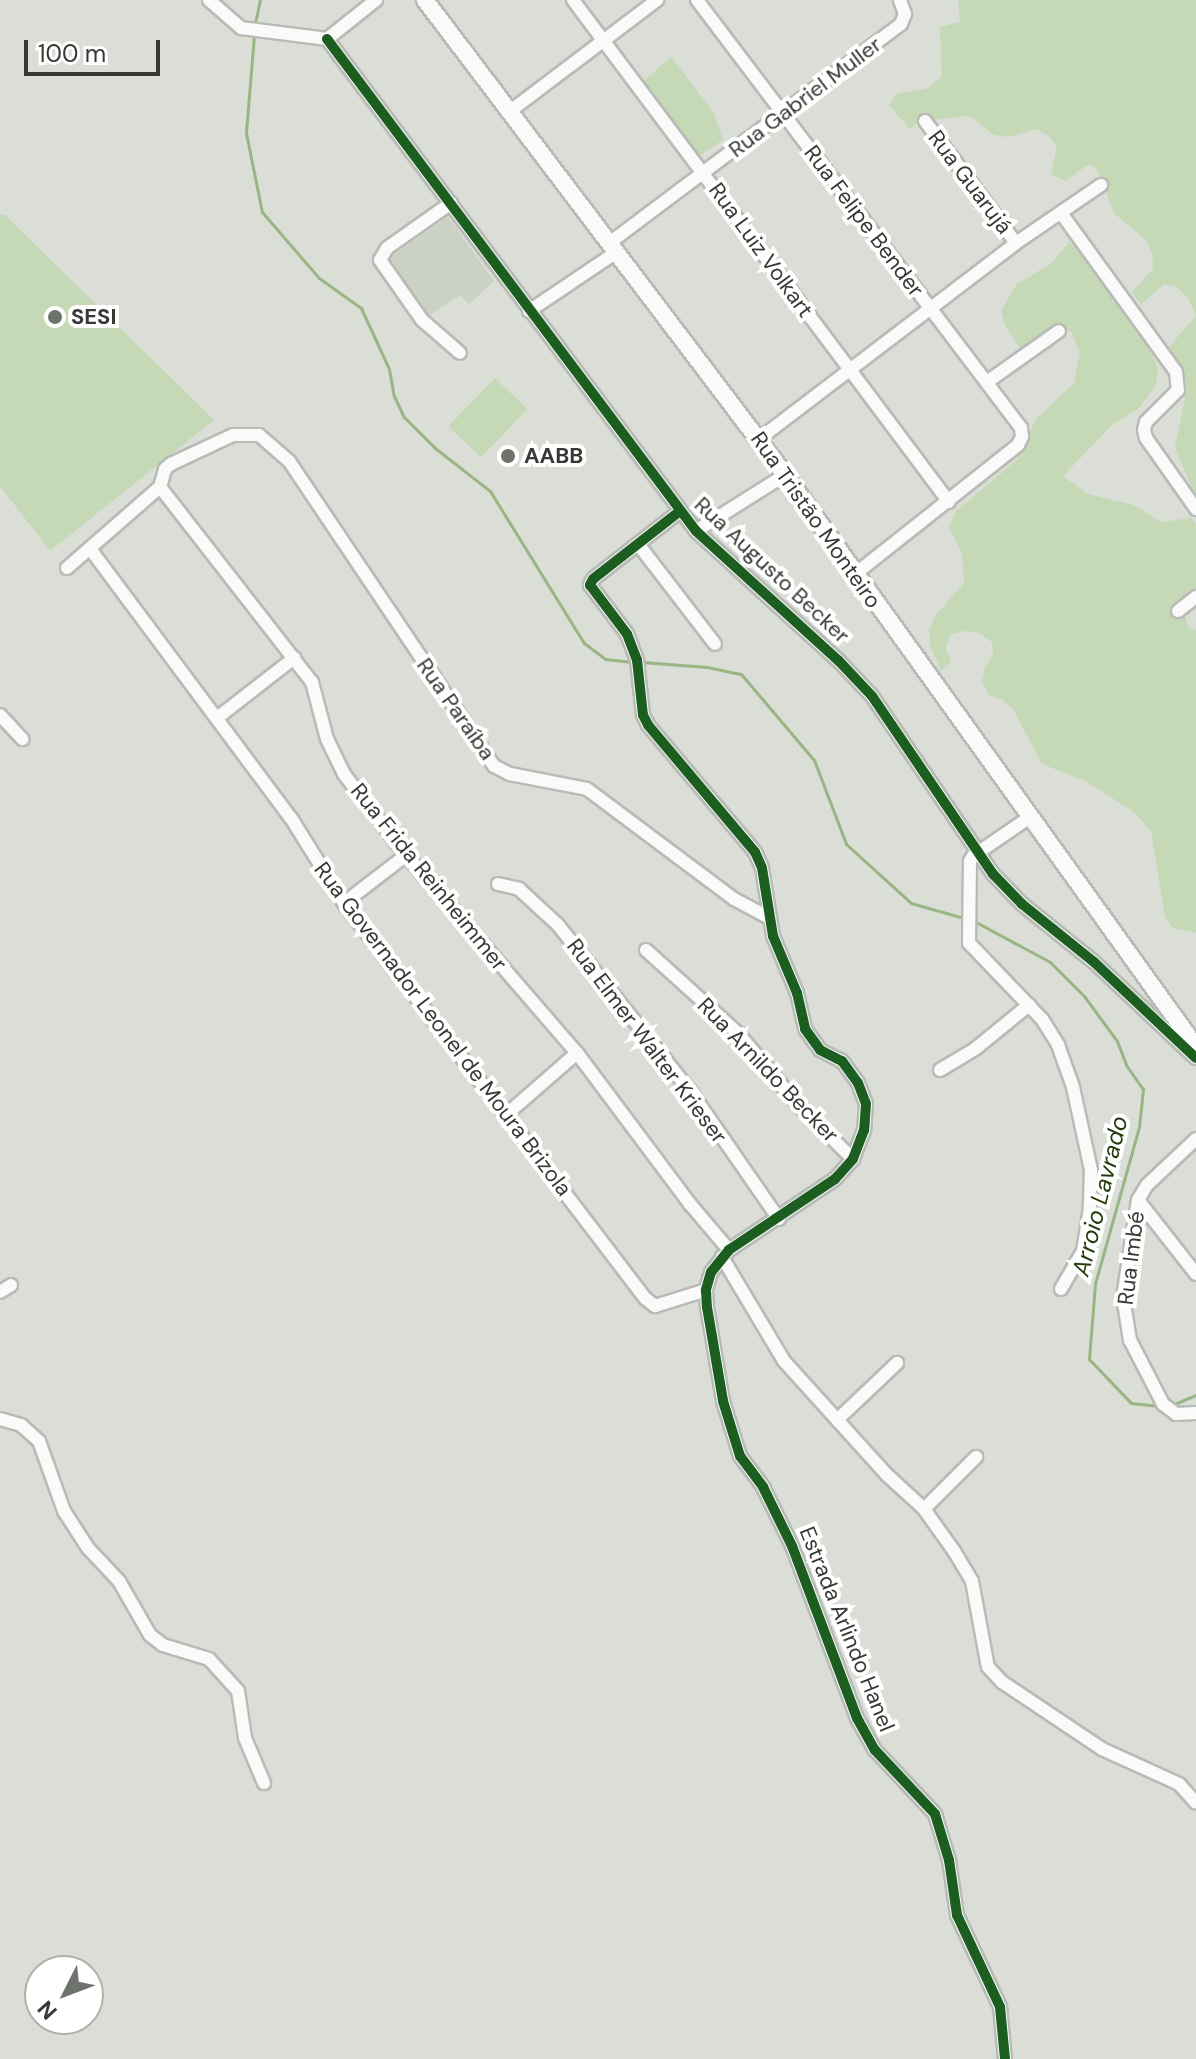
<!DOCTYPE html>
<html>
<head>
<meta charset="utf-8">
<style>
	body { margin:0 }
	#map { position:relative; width:1196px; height:2059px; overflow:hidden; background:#daded6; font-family:"DM Sans",sans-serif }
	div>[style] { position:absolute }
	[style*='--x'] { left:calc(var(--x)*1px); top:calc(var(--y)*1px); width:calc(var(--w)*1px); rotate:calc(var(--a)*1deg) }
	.built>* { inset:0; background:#cbd2c4 }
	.green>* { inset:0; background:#c5d9b6; transform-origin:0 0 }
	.stream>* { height:3px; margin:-1.5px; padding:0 1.5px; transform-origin:1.5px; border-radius:1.5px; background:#9ab584 }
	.roads { filter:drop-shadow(2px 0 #b8bbb6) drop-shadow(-2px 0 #b8bbb6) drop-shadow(0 2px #b8bbb6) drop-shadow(0 -2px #b8bbb6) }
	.minor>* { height:12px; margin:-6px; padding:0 6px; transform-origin:6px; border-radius:6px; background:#f9faf9 }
	.major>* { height:16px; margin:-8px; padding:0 8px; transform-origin:8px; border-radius:8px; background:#f9faf9 }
	.cycleway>* { height:10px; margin:-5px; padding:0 5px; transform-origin:5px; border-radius:5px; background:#1b5e20 }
	.dots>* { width:22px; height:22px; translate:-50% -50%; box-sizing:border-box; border:4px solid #fff; border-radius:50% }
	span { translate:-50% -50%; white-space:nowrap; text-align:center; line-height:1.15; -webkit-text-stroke:8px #fff; paint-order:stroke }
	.street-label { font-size:22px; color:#363934 }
	.poi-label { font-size:22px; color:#363934; font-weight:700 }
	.left { translate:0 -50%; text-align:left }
	.water-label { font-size:24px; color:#243c0c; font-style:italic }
	.north { position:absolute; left:24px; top:1955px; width:80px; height:80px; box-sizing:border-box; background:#fff; border:2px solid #afb0ae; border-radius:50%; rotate:228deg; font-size:22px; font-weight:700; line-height:32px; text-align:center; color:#363934 }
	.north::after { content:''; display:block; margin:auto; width:28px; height:36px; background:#6f736d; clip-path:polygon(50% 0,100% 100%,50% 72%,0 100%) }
	.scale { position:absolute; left:24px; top:40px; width:136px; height:36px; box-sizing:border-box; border:4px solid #363934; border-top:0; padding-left:10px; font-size:24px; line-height:28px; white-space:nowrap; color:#363934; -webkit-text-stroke:6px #fff; paint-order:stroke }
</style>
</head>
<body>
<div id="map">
	<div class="built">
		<div style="clip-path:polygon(448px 217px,494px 281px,469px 304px,460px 295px,427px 317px,387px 259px)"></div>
	</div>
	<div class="green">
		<div style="clip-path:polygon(958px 0,1196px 0,1196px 498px,1175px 447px,1187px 388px,1167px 349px,1196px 316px,1188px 298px,1177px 287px,1164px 284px,1141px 304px,1131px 293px,1153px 269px,1152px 254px,1147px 241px,1114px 213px,1099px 172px,1089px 164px,1065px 181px,1051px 174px,1057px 146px,1049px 136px,1037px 129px,1008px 137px,994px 135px,969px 116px,919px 121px,910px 129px,889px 105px,897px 94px,928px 88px,942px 76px,940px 27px,960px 22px)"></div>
		<div style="clip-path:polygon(671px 57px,714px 113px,723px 140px,698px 157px,641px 83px)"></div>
		<div style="clip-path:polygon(4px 214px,214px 420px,50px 551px,0 486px,0 215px)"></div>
		<div style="clip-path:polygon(1069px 242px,1095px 264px,1146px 340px,1158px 368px,1156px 385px,1138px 409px,1113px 424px,1063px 476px,1088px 494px,1134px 505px,1161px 522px,1191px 518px,1196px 524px,1196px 594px,1184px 614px,1189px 629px,1196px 630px,1196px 933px,1173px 928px,1165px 917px,1151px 831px,1134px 812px,1085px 781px,1042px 764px,1013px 709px,1003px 700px,989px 695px,982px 683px,985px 667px,993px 655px,992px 642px,979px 633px,965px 631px,951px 634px,946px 648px,951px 662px,941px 671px,930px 645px,929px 630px,935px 616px,964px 583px,962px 553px,949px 528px,955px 512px,1018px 459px,1035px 420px,1074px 383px,1080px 353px,1071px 331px,1055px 329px,1021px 349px,1005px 326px,1001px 311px,1016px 285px,1053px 262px)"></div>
		<div style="left:495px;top:378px;width:45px;height:67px;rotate:44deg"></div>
	</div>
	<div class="stream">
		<div style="--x:254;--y:28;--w:29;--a:-78"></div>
		<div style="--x:254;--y:35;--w:98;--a:94.7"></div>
		<div style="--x:246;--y:133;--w:81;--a:78.6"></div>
		<div style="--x:262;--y:212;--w:87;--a:49.2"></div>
		<div style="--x:319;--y:278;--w:52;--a:35.5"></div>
		<div style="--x:361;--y:308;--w:67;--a:65.3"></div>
		<div style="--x:389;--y:369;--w:27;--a:80"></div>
		<div style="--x:394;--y:396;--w:23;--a:65"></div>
		<div style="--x:404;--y:417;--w:44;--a:45"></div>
		<div style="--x:435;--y:448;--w:70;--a:38"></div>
		<div style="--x:490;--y:491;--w:179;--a:58.3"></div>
		<div style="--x:584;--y:643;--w:26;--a:37"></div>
		<div style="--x:605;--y:659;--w:30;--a:6"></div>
		<div style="--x:642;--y:662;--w:65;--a:4.4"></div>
		<div style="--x:707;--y:667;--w:35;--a:12"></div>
		<div style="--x:741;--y:674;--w:113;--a:49.7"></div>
		<div style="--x:814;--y:760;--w:90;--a:69.1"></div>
		<div style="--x:846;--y:844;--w:88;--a:42.2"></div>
		<div style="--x:911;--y:903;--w:58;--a:15.9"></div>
		<div style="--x:974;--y:921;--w:86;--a:28.3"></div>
		<div style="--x:1050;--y:962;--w:48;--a:45"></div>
		<div style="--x:1084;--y:996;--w:56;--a:53.7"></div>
		<div style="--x:1117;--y:1041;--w:26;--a:69"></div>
		<div style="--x:1126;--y:1065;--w:29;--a:55"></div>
		<div style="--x:1143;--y:1089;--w:38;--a:96"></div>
		<div style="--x:1139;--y:1127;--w:163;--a:105.7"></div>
		<div style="--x:1095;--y:1284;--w:75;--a:94.6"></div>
		<div style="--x:1089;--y:1359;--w:61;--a:46.3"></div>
		<div style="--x:1131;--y:1403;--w:30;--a:6"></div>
		<div style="--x:1172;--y:1405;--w:26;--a:-23"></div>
	</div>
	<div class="roads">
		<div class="minor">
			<div style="--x:209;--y:0;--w:43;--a:41.2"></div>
			<div style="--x:241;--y:28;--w:87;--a:7.3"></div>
			<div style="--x:573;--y:0;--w:627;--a:53.17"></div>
			<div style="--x:697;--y:0;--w:537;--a:52.87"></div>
			<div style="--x:1021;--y:428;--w:9;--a:84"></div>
			<div style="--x:1022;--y:437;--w:9;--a:117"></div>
			<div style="--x:1018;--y:445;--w:209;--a:141.6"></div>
			<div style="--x:327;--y:39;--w:615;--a:53.13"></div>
			<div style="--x:696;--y:531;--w:192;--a:42.3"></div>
			<div style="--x:838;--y:660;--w:50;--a:46.6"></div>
			<div style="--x:872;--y:696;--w:215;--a:55.8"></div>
			<div style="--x:993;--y:874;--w:42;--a:46"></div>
			<div style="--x:1022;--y:904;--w:92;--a:38.9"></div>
			<div style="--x:1094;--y:962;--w:140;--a:43.3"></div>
			<div style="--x:327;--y:39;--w:63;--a:-38.5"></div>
			<div style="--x:509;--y:112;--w:186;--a:-37.1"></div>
			<div style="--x:925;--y:121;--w:152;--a:53.3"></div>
			<div style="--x:451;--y:203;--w:78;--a:144.9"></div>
			<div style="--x:387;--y:248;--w:14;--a:120"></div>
			<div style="--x:380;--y:260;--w:73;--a:55"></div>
			<div style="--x:422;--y:320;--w:50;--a:41"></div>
			<div style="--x:1061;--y:213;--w:196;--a:54.1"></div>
			<div style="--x:1176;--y:372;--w:18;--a:84"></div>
			<div style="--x:1178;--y:390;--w:45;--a:135"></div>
			<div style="--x:1146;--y:422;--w:8;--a:104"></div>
			<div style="--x:1144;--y:430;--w:8;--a:76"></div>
			<div style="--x:1146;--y:438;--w:87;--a:54.8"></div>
			<div style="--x:612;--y:241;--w:361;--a:-36.9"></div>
			<div style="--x:901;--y:24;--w:11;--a:-68"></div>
			<div style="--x:905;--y:14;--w:15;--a:-110"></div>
			<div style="--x:529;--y:311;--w:107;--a:-34"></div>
			<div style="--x:987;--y:382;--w:88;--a:-35.3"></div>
			<div style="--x:759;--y:439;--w:323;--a:-37.3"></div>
			<div style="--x:1016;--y:243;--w:103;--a:-34.3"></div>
			<div style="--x:160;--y:487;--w:247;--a:52.1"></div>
			<div style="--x:312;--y:682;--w:59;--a:75.3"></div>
			<div style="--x:327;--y:739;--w:39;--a:64"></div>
			<div style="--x:344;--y:774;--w:102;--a:52.6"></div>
			<div style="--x:406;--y:855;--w:262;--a:49.2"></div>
			<div style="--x:577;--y:1053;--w:189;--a:53.2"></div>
			<div style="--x:690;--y:1204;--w:60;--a:49.7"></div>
			<div style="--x:680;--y:511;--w:110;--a:142"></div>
			<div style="--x:593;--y:579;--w:7;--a:117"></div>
			<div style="--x:590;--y:585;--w:61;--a:52.9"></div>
			<div style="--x:627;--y:634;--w:28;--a:69"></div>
			<div style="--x:637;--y:660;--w:55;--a:83.8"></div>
			<div style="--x:643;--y:715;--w:11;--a:63"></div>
			<div style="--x:648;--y:725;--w:166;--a:49.9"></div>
			<div style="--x:755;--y:852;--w:17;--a:66"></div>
			<div style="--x:762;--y:868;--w:69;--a:80.8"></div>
			<div style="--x:773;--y:936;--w:62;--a:67.2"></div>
			<div style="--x:797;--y:993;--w:37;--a:77"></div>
			<div style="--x:805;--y:1029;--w:26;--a:54"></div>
			<div style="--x:820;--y:1050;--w:25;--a:27"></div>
			<div style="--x:842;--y:1061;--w:27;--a:54"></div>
			<div style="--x:858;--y:1083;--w:22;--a:69"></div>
			<div style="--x:866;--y:1104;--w:26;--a:94"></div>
			<div style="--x:864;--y:1130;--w:31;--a:111"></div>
			<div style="--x:853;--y:1159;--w:27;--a:132"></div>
			<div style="--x:835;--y:1179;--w:128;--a:146.2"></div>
			<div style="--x:729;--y:1250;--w:28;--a:129"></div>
			<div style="--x:711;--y:1272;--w:19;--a:106"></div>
			<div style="--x:706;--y:1290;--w:17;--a:87"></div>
			<div style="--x:707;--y:1307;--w:95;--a:80.3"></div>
			<div style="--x:723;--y:1401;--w:58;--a:72.8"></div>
			<div style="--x:740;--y:1456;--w:39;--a:53"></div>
			<div style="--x:763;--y:1487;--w:66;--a:63.8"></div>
			<div style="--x:792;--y:1546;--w:184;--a:69.3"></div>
			<div style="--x:857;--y:1718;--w:37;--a:61"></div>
			<div style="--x:875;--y:1750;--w:88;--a:46.8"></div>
			<div style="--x:935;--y:1814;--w:48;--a:73.1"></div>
			<div style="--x:949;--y:1860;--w:56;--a:81.7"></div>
			<div style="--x:957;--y:1915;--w:102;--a:64.9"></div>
			<div style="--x:1000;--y:2007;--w:52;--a:84.5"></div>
			<div style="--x:696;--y:531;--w:105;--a:-32.2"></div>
			<div style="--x:638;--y:544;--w:126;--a:52.4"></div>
			<div style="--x:91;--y:550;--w:334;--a:53.3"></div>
			<div style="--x:291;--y:818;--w:100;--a:58.1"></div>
			<div style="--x:344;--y:903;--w:497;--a:52.7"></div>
			<div style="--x:645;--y:1298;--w:13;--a:39"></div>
			<div style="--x:655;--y:1306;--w:53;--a:-17.4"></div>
			<div style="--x:67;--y:568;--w:123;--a:-41.1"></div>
			<div style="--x:160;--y:487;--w:19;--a:-74"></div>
			<div style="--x:165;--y:469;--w:8;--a:-40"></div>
			<div style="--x:171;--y:464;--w:68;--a:-25.1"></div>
			<div style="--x:233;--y:435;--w:26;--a:0"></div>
			<div style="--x:259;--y:435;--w:40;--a:41"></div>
			<div style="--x:289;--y:461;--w:367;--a:56.1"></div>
			<div style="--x:494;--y:766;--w:18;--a:27"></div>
			<div style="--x:510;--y:774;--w:78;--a:11"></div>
			<div style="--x:587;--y:789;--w:184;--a:36.8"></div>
			<div style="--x:734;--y:899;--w:38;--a:28"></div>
			<div style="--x:1178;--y:611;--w:23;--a:-38"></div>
			<div style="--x:0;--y:715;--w:33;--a:47"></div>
			<div style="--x:217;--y:718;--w:98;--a:-37.9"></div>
			<div style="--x:1030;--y:817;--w:69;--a:145.6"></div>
			<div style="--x:973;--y:856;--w:6;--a:121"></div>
			<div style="--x:970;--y:861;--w:82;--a:90.7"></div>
			<div style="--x:969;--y:943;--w:105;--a:46.2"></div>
			<div style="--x:1042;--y:1019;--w:31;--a:58"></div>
			<div style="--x:1058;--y:1045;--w:45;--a:70.3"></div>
			<div style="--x:1073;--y:1087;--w:85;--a:77.8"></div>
			<div style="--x:1091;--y:1170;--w:38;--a:92"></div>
			<div style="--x:1090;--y:1208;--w:44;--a:99.2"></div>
			<div style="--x:1083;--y:1251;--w:44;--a:120.1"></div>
			<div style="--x:498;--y:884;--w:22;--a:13"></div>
			<div style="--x:519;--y:889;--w:53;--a:42.7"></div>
			<div style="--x:558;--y:925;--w:217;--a:51.5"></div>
			<div style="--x:693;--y:1095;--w:151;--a:55.3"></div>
			<div style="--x:344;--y:903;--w:78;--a:-37.7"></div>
			<div style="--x:646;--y:950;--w:124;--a:42.1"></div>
			<div style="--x:738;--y:1033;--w:95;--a:50.1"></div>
			<div style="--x:799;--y:1106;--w:76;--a:44.5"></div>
			<div style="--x:940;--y:1070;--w:41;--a:-31"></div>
			<div style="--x:975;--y:1049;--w:70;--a:-39.2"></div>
			<div style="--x:507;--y:1114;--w:93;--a:-41.1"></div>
			<div style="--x:1196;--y:1139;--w:67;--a:136.8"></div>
			<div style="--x:1147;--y:1185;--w:17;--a:121"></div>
			<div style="--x:1138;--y:1200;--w:98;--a:98.8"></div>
			<div style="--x:1123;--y:1297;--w:44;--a:80.8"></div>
			<div style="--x:1130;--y:1340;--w:72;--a:62.7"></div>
			<div style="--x:1163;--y:1404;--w:16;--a:38"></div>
			<div style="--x:1176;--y:1414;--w:20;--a:-3"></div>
			<div style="--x:1138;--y:1200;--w:94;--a:51.9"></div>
			<div style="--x:722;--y:1257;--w:121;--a:59.2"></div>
			<div style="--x:784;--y:1361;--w:152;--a:47.9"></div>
			<div style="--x:886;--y:1474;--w:52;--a:42.6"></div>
			<div style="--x:924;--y:1509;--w:52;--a:54.5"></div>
			<div style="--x:954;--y:1551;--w:35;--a:59"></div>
			<div style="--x:972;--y:1581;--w:87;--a:79.5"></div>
			<div style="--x:988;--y:1667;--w:21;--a:47"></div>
			<div style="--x:1002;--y:1682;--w:120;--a:33.8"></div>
			<div style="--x:1102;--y:1749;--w:85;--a:24.4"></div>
			<div style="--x:1179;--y:1784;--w:25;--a:48"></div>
			<div style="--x:0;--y:1292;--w:13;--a:-32"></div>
			<div style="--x:0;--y:1419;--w:22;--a:16"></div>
			<div style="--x:21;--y:1425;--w:24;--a:42"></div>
			<div style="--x:39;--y:1441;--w:74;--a:70.3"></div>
			<div style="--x:64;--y:1511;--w:44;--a:57"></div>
			<div style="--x:88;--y:1548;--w:45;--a:46.8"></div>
			<div style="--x:119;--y:1581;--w:62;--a:60.1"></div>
			<div style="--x:150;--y:1635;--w:16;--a:38"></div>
			<div style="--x:163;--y:1645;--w:48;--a:16.9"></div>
			<div style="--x:209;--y:1659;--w:43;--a:47.8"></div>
			<div style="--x:238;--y:1691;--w:48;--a:81.5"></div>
			<div style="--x:245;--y:1738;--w:49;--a:67.1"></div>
			<div style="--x:837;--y:1420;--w:83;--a:-43.5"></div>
			<div style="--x:924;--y:1509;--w:74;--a:-45"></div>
		</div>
		<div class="major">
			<div style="--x:425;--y:0;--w:596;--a:52.84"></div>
			<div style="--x:785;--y:475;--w:704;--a:54.3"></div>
		</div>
	</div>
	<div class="cycleway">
		<div style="--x:327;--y:39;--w:615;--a:53.13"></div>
		<div style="--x:696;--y:531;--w:192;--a:42.3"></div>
		<div style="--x:838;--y:660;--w:50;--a:46.6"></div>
		<div style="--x:872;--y:696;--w:215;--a:55.8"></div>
		<div style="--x:993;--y:874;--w:42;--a:46"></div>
		<div style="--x:1022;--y:904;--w:92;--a:38.9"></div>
		<div style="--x:1094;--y:962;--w:140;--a:43.3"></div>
		<div style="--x:680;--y:511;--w:110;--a:142"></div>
		<div style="--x:593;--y:579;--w:7;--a:117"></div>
		<div style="--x:590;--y:585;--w:61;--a:52.9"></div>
		<div style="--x:627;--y:634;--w:28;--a:69"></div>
		<div style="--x:637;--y:660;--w:55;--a:83.8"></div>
		<div style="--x:643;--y:715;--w:11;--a:63"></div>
		<div style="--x:648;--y:725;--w:166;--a:49.9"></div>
		<div style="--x:755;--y:852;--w:17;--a:66"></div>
		<div style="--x:762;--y:868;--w:69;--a:80.8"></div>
		<div style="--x:773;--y:936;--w:62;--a:67.2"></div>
		<div style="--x:797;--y:993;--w:37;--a:77"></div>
		<div style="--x:805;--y:1029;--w:26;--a:54"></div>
		<div style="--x:820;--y:1050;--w:25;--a:27"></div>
		<div style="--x:842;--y:1061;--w:27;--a:54"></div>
		<div style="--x:858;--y:1083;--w:22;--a:69"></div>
		<div style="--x:866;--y:1104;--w:26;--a:94"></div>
		<div style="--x:864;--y:1130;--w:31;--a:111"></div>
		<div style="--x:853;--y:1159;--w:27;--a:132"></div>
		<div style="--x:835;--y:1179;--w:128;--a:146.2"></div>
		<div style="--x:729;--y:1250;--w:28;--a:129"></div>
		<div style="--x:711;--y:1272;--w:19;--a:106"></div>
		<div style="--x:706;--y:1290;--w:17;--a:87"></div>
		<div style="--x:707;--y:1307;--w:95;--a:80.3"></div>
		<div style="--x:723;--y:1401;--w:58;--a:72.8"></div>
		<div style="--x:740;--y:1456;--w:39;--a:53"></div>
		<div style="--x:763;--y:1487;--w:66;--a:63.8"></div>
		<div style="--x:792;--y:1546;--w:184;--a:69.3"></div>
		<div style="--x:857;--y:1718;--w:37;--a:61"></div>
		<div style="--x:875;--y:1750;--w:88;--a:46.8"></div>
		<div style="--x:935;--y:1814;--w:48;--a:73.1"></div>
		<div style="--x:949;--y:1860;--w:56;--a:81.7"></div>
		<div style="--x:957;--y:1915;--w:102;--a:64.9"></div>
		<div style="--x:1000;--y:2007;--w:52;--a:84.5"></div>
	</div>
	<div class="dots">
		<div style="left:55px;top:317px;background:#6f736d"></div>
		<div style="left:508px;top:456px;background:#6f736d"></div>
	</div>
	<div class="street-label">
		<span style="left:805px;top:97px;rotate:-37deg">Rua Gabriel Muller</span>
		<span style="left:970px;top:182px;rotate:53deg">Rua Guarujá</span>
		<span style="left:864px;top:221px;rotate:53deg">Rua Felipe Bender</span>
		<span style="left:761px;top:250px;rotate:54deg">Rua Luiz Volkart</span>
		<span style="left:816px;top:520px;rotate:55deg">Rua Tristão Monteiro</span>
		<span style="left:772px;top:570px;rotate:43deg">Rua Augusto Becker</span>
		<span style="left:456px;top:709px;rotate:55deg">Rua Paraíba</span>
		<span style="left:429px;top:877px;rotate:51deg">Rua Frida Reinheimmer</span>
		<span style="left:443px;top:1029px;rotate:53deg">Rua Governador Leonel de Moura Brizola</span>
		<span style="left:647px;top:1041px;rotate:53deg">Rua Elmer Walter Krieser</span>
		<span style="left:768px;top:1070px;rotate:46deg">Rua Arnildo Becker</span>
		<span style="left:1131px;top:1258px;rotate:-83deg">Rua Imbé</span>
		<span style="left:847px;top:1629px;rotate:68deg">Estrada Arlindo Hanel</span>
	</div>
	<div class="poi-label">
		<span class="left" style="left:71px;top:317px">SESI</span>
		<span class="left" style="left:524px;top:456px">AABB</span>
	</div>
	<div class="water-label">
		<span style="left:1100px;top:1196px;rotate:-76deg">Arroio Lavrado</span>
	</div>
	<div class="north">N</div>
	<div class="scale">100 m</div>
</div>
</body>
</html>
